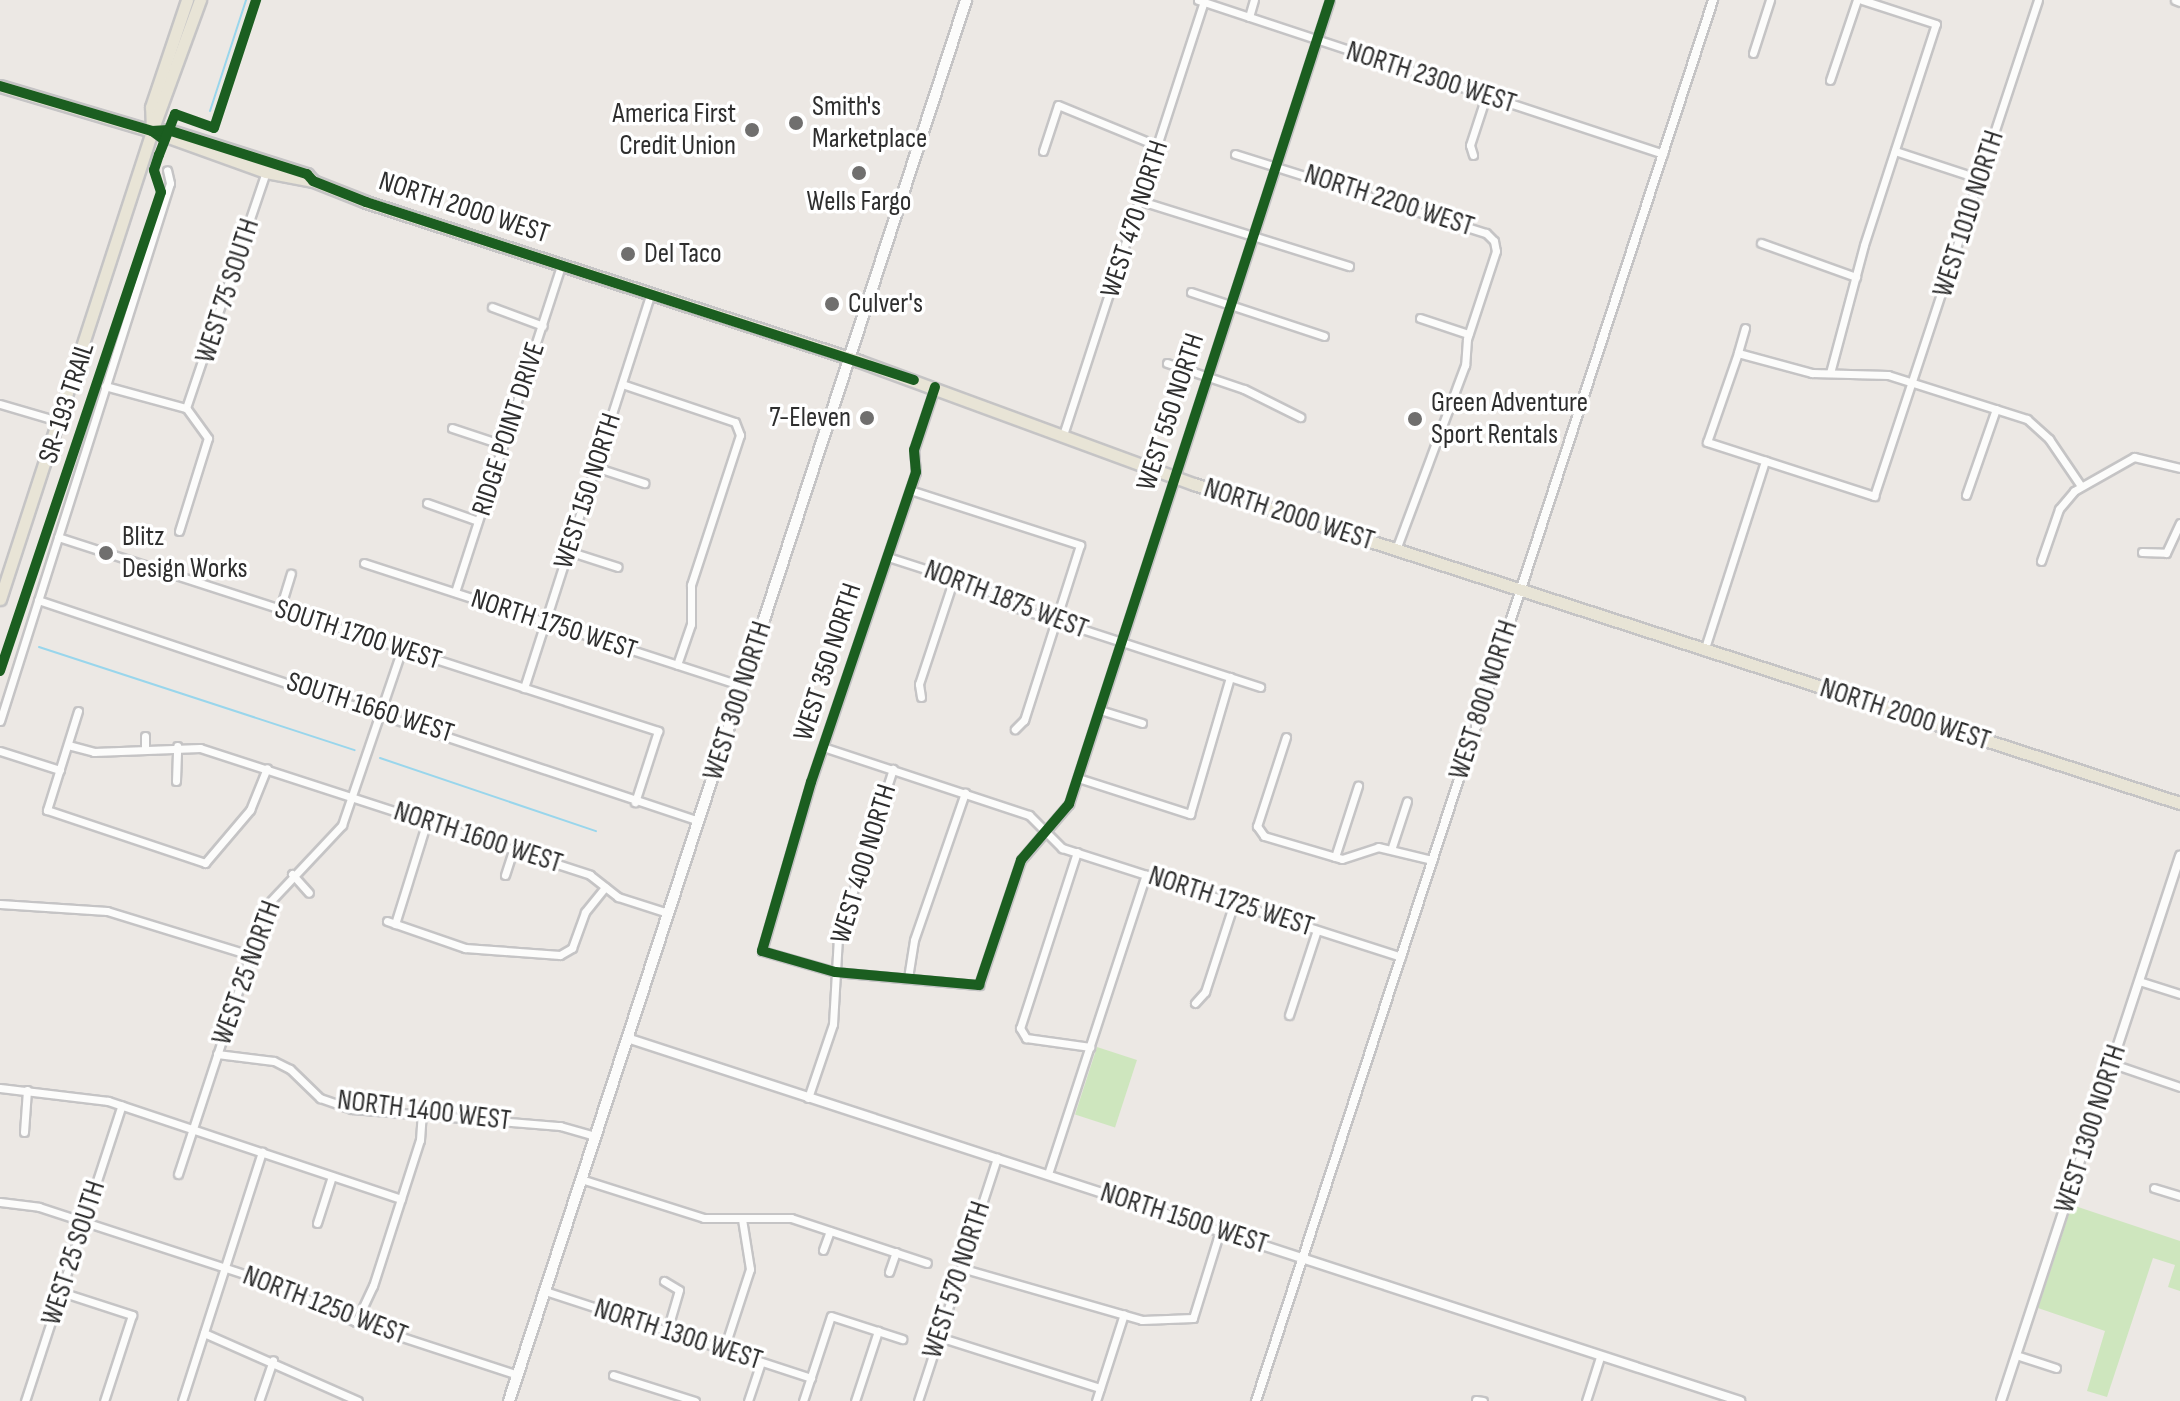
<!DOCTYPE html>
<html>
<head>
<meta charset="utf-8">
<style>
	body { margin:0 }
	#map { position:relative; width:2180px; height:1401px; overflow:hidden; background:#ece8e4; font-family:"Sofia Sans Condensed",sans-serif }
	div>[style] { position:absolute }
	[style*='--x'] { left:calc(var(--x)*1px); top:calc(var(--y)*1px); width:calc(var(--w)*1px); rotate:calc(var(--a)*1deg) }
	.green>* { inset:0; background:#cee6be; transform-origin:0 0 }
	.stream>* { height:2px; margin:-1px; padding:0 1px; transform-origin:1px; border-radius:1px; background:#99d6ec }
	.roads { filter:drop-shadow(2px 0 #c5c4c5) drop-shadow(-2px 0 #c5c4c5) drop-shadow(0 2px #c5c4c5) drop-shadow(0 -2px #c5c4c5) }
	.minor>* { height:7px; margin:-3.5px; padding:0 3.5px; transform-origin:3.5px; border-radius:3.5px; background:#fcfcfb }
	.tertiary>* { height:8px; margin:-4px; padding:0 4px; transform-origin:4px; border-radius:4px; background:#fcfcfb }
	.secondary>* { height:10px; margin:-5px; padding:0 5px; transform-origin:5px; border-radius:5px; background:#fcfcfb }
	.primary>* { height:11px; margin:-5.5px; padding:0 5.5px; transform-origin:5.5px; border-radius:5.5px; background:#e8e4d6 }
	.cycleway>* { height:10px; margin:-5px; padding:0 5px; transform-origin:5px; border-radius:5px; background:#1b5e20 }
	.dots>* { width:22px; height:22px; translate:-50% -50%; box-sizing:border-box; border:4px solid #fff; border-radius:50% }
	span { translate:-50% -50%; white-space:nowrap; text-align:center; line-height:1.15; -webkit-text-stroke:7px #fff; paint-order:stroke }
	.street-label { font-size:28px; color:#2e2e2e }
	.poi-label { font-size:28px; color:#2e2e2e }
	.left { translate:0 -50%; text-align:left }
	.right { translate:-100% -50%; text-align:right }
</style>
</head>
<body>
<div id="map">
	<div class="green">
		<div style="left:1097px;top:1047px;width:42px;height:71px;rotate:18deg"></div>
		<div style="clip-path:polygon(2072px 1205px,2180px 1241px,2180px 1291px,2168px 1287px,2175px 1265px,2153px 1258px,2107px 1397px,2087px 1391px,2105px 1331px,2038px 1308px)"></div>
	</div>
	<div class="stream">
		<div style="--x:210;--y:111;--w:117;--a:-72"></div>
		<div style="--x:39;--y:647;--w:332;--a:18.1"></div>
		<div style="--x:380;--y:758;--w:228;--a:18.7"></div>
	</div>
	<div class="roads">
		<div class="minor">
			<div style="--x:1198;--y:0;--w:490;--a:18.3"></div>
			<div style="--x:2175;--y:0;--w:5;--a:22"></div>
			<div style="--x:1249;--y:17;--w:18;--a:-74"></div>
			<div style="--x:1753;--y:53;--w:56;--a:-72.2"></div>
			<div style="--x:1830;--y:80;--w:84;--a:-71.4"></div>
			<div style="--x:1043;--y:151;--w:48;--a:-71.9"></div>
			<div style="--x:1058;--y:105;--w:108;--a:22.3"></div>
			<div style="--x:1895;--y:151;--w:89;--a:18.2"></div>
			<div style="--x:1235;--y:154;--w:263;--a:17.5"></div>
			<div style="--x:1486;--y:233;--w:11;--a:45"></div>
			<div style="--x:1494;--y:241;--w:10;--a:79"></div>
			<div style="--x:1496;--y:251;--w:93;--a:108.2"></div>
			<div style="--x:1467;--y:339;--w:26;--a:94"></div>
			<div style="--x:1465;--y:365;--w:197;--a:110.5"></div>
			<div style="--x:1473;--y:155;--w:10;--a:-107"></div>
			<div style="--x:1470;--y:145;--w:52;--a:-71.9"></div>
			<div style="--x:1141;--y:201;--w:218;--a:17.4"></div>
			<div style="--x:1761;--y:243;--w:101;--a:19.7"></div>
			<div style="--x:1191;--y:292;--w:140;--a:18.3"></div>
			<div style="--x:492;--y:307;--w:54;--a:20.4"></div>
			<div style="--x:1420;--y:318;--w:51;--a:18.4"></div>
			<div style="--x:1745;--y:328;--w:26;--a:106"></div>
			<div style="--x:1738;--y:353;--w:77;--a:15.1"></div>
			<div style="--x:1812;--y:373;--w:76;--a:1.5"></div>
			<div style="--x:1888;--y:375;--w:146;--a:17.6"></div>
			<div style="--x:2027;--y:419;--w:30;--a:42"></div>
			<div style="--x:2049;--y:439;--w:57;--a:55.8"></div>
			<div style="--x:1738;--y:353;--w:94;--a:109.2"></div>
			<div style="--x:1707;--y:442;--w:176;--a:17.9"></div>
			<div style="--x:1874;--y:496;--w:522;--a:-71.7"></div>
			<div style="--x:1167;--y:363;--w:81;--a:18.7"></div>
			<div style="--x:1244;--y:389;--w:63;--a:26.6"></div>
			<div style="--x:1830;--y:373;--w:132;--a:-75.1"></div>
			<div style="--x:1864;--y:245;--w:232;--a:-72"></div>
			<div style="--x:1936;--y:24;--w:78;--a:-162"></div>
			<div style="--x:622;--y:384;--w:119;--a:18.6"></div>
			<div style="--x:735;--y:422;--w:14;--a:69"></div>
			<div style="--x:740;--y:435;--w:158;--a:108.1"></div>
			<div style="--x:691;--y:585;--w:39;--a:90"></div>
			<div style="--x:691;--y:624;--w:43;--a:108.9"></div>
			<div style="--x:105;--y:386;--w:84;--a:15.2"></div>
			<div style="--x:935;--y:387;--w:66;--a:108.4"></div>
			<div style="--x:914;--y:450;--w:22;--a:85"></div>
			<div style="--x:916;--y:472;--w:327;--a:108.7"></div>
			<div style="--x:811;--y:782;--w:176;--a:106.2"></div>
			<div style="--x:762;--y:951;--w:76;--a:16"></div>
			<div style="--x:835;--y:972;--w:145;--a:5.2"></div>
			<div style="--x:979;--y:985;--w:132;--a:-71.4"></div>
			<div style="--x:1021;--y:860;--w:74;--a:-49.4"></div>
			<div style="--x:1069;--y:804;--w:845;--a:-72.02"></div>
			<div style="--x:0;--y:404;--w:60;--a:16.3"></div>
			<div style="--x:186;--y:408;--w:249;--a:-71.3"></div>
			<div style="--x:452;--y:428;--w:54;--a:18.4"></div>
			<div style="--x:1063;--y:435;--w:455;--a:-72"></div>
			<div style="--x:595;--y:467;--w:52;--a:18.1"></div>
			<div style="--x:910;--y:490;--w:179;--a:17.9"></div>
			<div style="--x:1080;--y:545;--w:184;--a:107.7"></div>
			<div style="--x:1024;--y:720;--w:13;--a:135"></div>
			<div style="--x:1966;--y:495;--w:91;--a:-70.8"></div>
			<div style="--x:427;--y:503;--w:54;--a:19.4"></div>
			<div style="--x:179;--y:531;--w:97;--a:-72.7"></div>
			<div style="--x:208;--y:438;--w:37;--a:-126"></div>
			<div style="--x:58;--y:537;--w:631;--a:17.92"></div>
			<div style="--x:658;--y:731;--w:75;--a:107.9"></div>
			<div style="--x:568;--y:551;--w:52;--a:17.7"></div>
			<div style="--x:2142;--y:552;--w:24;--a:2"></div>
			<div style="--x:2166;--y:553;--w:33;--a:-65"></div>
			<div style="--x:888;--y:557;--w:101;--a:17.9"></div>
			<div style="--x:984;--y:588;--w:32;--a:34"></div>
			<div style="--x:1011;--y:606;--w:262;--a:18"></div>
			<div style="--x:2041;--y:561;--w:55;--a:-70.9"></div>
			<div style="--x:2059;--y:509;--w:23;--a:-50"></div>
			<div style="--x:2074;--y:491;--w:69;--a:-29.5"></div>
			<div style="--x:2134;--y:457;--w:47;--a:13.4"></div>
			<div style="--x:364;--y:563;--w:398;--a:18"></div>
			<div style="--x:455;--y:592;--w:344;--a:-72"></div>
			<div style="--x:38;--y:600;--w:697;--a:18.49"></div>
			<div style="--x:280;--y:609;--w:37;--a:-73"></div>
			<div style="--x:1704;--y:651;--w:200;--a:-72.2"></div>
			<div style="--x:524;--y:688;--w:415;--a:-72.2"></div>
			<div style="--x:921;--y:697;--w:13;--a:-99"></div>
			<div style="--x:919;--y:684;--w:112;--a:-71.7"></div>
			<div style="--x:1100;--y:710;--w:44;--a:17.2"></div>
			<div style="--x:78;--y:711;--w:104;--a:107.4"></div>
			<div style="--x:47;--y:810;--w:167;--a:18.5"></div>
			<div style="--x:205;--y:863;--w:70;--a:-49.7"></div>
			<div style="--x:250;--y:810;--w:45;--a:-68"></div>
			<div style="--x:0;--y:721;--w:564;--a:-72.46"></div>
			<div style="--x:170;--y:183;--w:13;--a:-103"></div>
			<div style="--x:1286;--y:737;--w:94;--a:108"></div>
			<div style="--x:1257;--y:826;--w:12;--a:55"></div>
			<div style="--x:1264;--y:836;--w:81;--a:16.4"></div>
			<div style="--x:1342;--y:859;--w:38;--a:-18"></div>
			<div style="--x:1378;--y:847;--w:56;--a:13.5"></div>
			<div style="--x:68;--y:745;--w:27;--a:15"></div>
			<div style="--x:94;--y:752;--w:106;--a:-2.2"></div>
			<div style="--x:200;--y:748;--w:410;--a:18"></div>
			<div style="--x:590;--y:875;--w:36;--a:38"></div>
			<div style="--x:618;--y:897;--w:52;--a:17.7"></div>
			<div style="--x:145;--y:748;--w:12;--a:-90"></div>
			<div style="--x:826;--y:748;--w:214;--a:18.3"></div>
			<div style="--x:1029;--y:815;--w:47;--a:45"></div>
			<div style="--x:1062;--y:848;--w:356;--a:17.8"></div>
			<div style="--x:0;--y:751;--w:63;--a:17.6"></div>
			<div style="--x:1078;--y:778;--w:118;--a:17.8"></div>
			<div style="--x:1190;--y:814;--w:143;--a:-73.7"></div>
			<div style="--x:176;--y:781;--w:35;--a:-88"></div>
			<div style="--x:1392;--y:847;--w:48;--a:-71.9"></div>
			<div style="--x:1077;--y:852;--w:185;--a:107.9"></div>
			<div style="--x:1020;--y:1028;--w:12;--a:59"></div>
			<div style="--x:1026;--y:1038;--w:65;--a:8"></div>
			<div style="--x:1335;--y:857;--w:75;--a:-72.1"></div>
			<div style="--x:292;--y:874;--w:25;--a:48"></div>
			<div style="--x:505;--y:875;--w:26;--a:-72"></div>
			<div style="--x:0;--y:904;--w:107;--a:3.7"></div>
			<div style="--x:107;--y:911;--w:150;--a:17.1"></div>
			<div style="--x:387;--y:921;--w:83;--a:19.1"></div>
			<div style="--x:465;--y:948;--w:95;--a:4.2"></div>
			<div style="--x:560;--y:955;--w:14;--a:-30"></div>
			<div style="--x:572;--y:948;--w:38;--a:-70"></div>
			<div style="--x:585;--y:912;--w:32;--a:-51"></div>
			<div style="--x:395;--y:924;--w:108;--a:-72.7"></div>
			<div style="--x:908;--y:978;--w:38;--a:-81"></div>
			<div style="--x:914;--y:940;--w:156;--a:-70.9"></div>
			<div style="--x:2139;--y:981;--w:43;--a:17.6"></div>
			<div style="--x:1195;--y:1003;--w:15;--a:-48"></div>
			<div style="--x:1205;--y:992;--w:94;--a:-72"></div>
			<div style="--x:1289;--y:1015;--w:89;--a:-71.8"></div>
			<div style="--x:217;--y:1054;--w:57;--a:7"></div>
			<div style="--x:274;--y:1061;--w:18;--a:27"></div>
			<div style="--x:290;--y:1069;--w:42;--a:44"></div>
			<div style="--x:320;--y:1098;--w:34;--a:19"></div>
			<div style="--x:352;--y:1109;--w:209;--a:4.7"></div>
			<div style="--x:560;--y:1126;--w:36;--a:16"></div>
			<div style="--x:2113;--y:1064;--w:71;--a:18.9"></div>
			<div style="--x:0;--y:1088;--w:109;--a:6.9"></div>
			<div style="--x:108;--y:1101;--w:309;--a:18.5"></div>
			<div style="--x:808;--y:1098;--w:78;--a:-71.3"></div>
			<div style="--x:833;--y:1024;--w:86;--a:-86.7"></div>
			<div style="--x:838;--y:938;--w:178;--a:-72"></div>
			<div style="--x:24;--y:1132;--w:42;--a:-85.9"></div>
			<div style="--x:178;--y:1174;--w:282;--a:-71.8"></div>
			<div style="--x:266;--y:906;--w:111;--a:-46.8"></div>
			<div style="--x:342;--y:825;--w:186;--a:-71.2"></div>
			<div style="--x:1048;--y:1174;--w:315;--a:-71.9"></div>
			<div style="--x:581;--y:1179;--w:129;--a:17.6"></div>
			<div style="--x:704;--y:1218;--w:87;--a:0"></div>
			<div style="--x:791;--y:1218;--w:143;--a:18.3"></div>
			<div style="--x:2154;--y:1188;--w:27;--a:17"></div>
			<div style="--x:0;--y:1202;--w:39;--a:7"></div>
			<div style="--x:39;--y:1207;--w:248;--a:18.1"></div>
			<div style="--x:275;--y:1284;--w:89;--a:25.1"></div>
			<div style="--x:356;--y:1322;--w:170;--a:18.1"></div>
			<div style="--x:317;--y:1223;--w:49;--a:-72.3"></div>
			<div style="--x:823;--y:1250;--w:20;--a:-70"></div>
			<div style="--x:961;--y:1268;--w:188;--a:16"></div>
			<div style="--x:1142;--y:1320;--w:51;--a:-2.2"></div>
			<div style="--x:1193;--y:1318;--w:91;--a:-72.8"></div>
			<div style="--x:889;--y:1272;--w:21;--a:-71"></div>
			<div style="--x:664;--y:1281;--w:17;--a:31"></div>
			<div style="--x:679;--y:1290;--w:43;--a:106.3"></div>
			<div style="--x:545;--y:1291;--w:280;--a:18.1"></div>
			<div style="--x:61;--y:1292;--w:75;--a:17.9"></div>
			<div style="--x:132;--y:1315;--w:90;--a:108"></div>
			<div style="--x:356;--y:1322;--w:40;--a:-65"></div>
			<div style="--x:373;--y:1286;--w:153;--a:-72.2"></div>
			<div style="--x:420;--y:1140;--w:26;--a:-86"></div>
			<div style="--x:204;--y:1333;--w:168;--a:23.8"></div>
			<div style="--x:939;--y:1337;--w:169;--a:17.6"></div>
			<div style="--x:724;--y:1349;--w:84;--a:-72"></div>
			<div style="--x:750;--y:1269;--w:51;--a:-99.1"></div>
			<div style="--x:2016;--y:1355;--w:42;--a:18"></div>
			<div style="--x:613;--y:1375;--w:86;--a:17.6"></div>
			<div style="--x:1476;--y:1400;--w:7;--a:8"></div>
			<div style="--x:25;--y:1401;--w:311;--a:-71.9"></div>
			<div style="--x:182;--y:1401;--w:262;--a:-72.2"></div>
			<div style="--x:259;--y:1401;--w:43;--a:-71.1"></div>
			<div style="--x:748;--y:1401;--w:41;--a:-71.6"></div>
			<div style="--x:803;--y:1401;--w:89;--a:-71.8"></div>
			<div style="--x:831;--y:1316;--w:75;--a:17.9"></div>
			<div style="--x:855;--y:1401;--w:74;--a:-71.8"></div>
			<div style="--x:918;--y:1401;--w:256;--a:-72"></div>
			<div style="--x:1096;--y:1401;--w:91;--a:-72.2"></div>
			<div style="--x:1586;--y:1401;--w:46;--a:-72.3"></div>
		</div>
		<div class="tertiary">
			<div style="--x:627;--y:1038;--w:1171;--a:18.06"></div>
			<div style="--x:1256;--y:1401;--w:1474;--a:-71.93"></div>
			<div style="--x:2001;--y:1401;--w:574;--a:-71.82"></div>
		</div>
		<div class="secondary">
			<div style="--x:509;--y:1401;--w:1474;--a:-71.93"></div>
		</div>
		<div class="primary">
			<div style="--x:0;--y:86;--w:159;--a:16.5"></div>
			<div style="--x:152;--y:131;--w:121;--a:19.8"></div>
			<div style="--x:266;--y:172;--w:48;--a:10.8"></div>
			<div style="--x:152;--y:131;--w:16;--a:-4"></div>
			<div style="--x:168;--y:130;--w:146;--a:17.6"></div>
			<div style="--x:307;--y:174;--w:9;--a:49"></div>
			<div style="--x:313;--y:181;--w:57;--a:21.6"></div>
			<div style="--x:366;--y:202;--w:518;--a:17.88"></div>
			<div style="--x:859;--y:361;--w:357;--a:20.2"></div>
			<div style="--x:1194;--y:484;--w:1036;--a:17.93"></div>
			<div style="--x:152;--y:131;--w:24;--a:-92"></div>
			<div style="--x:151;--y:107;--w:113;--a:-71.4"></div>
			<div style="--x:0;--y:599;--w:492;--a:-72"></div>
			<div style="--x:152;--y:131;--w:140;--a:-69.9"></div>
		</div>
	</div>
	<div class="cycleway">
		<div style="--x:0;--y:86;--w:159;--a:16.5"></div>
		<div style="--x:152;--y:131;--w:14;--a:36"></div>
		<div style="--x:152;--y:131;--w:16;--a:-4"></div>
		<div style="--x:168;--y:130;--w:146;--a:17.6"></div>
		<div style="--x:307;--y:174;--w:9;--a:49"></div>
		<div style="--x:313;--y:181;--w:57;--a:21.6"></div>
		<div style="--x:366;--y:202;--w:576;--a:17.99"></div>
		<div style="--x:935;--y:387;--w:66;--a:108.4"></div>
		<div style="--x:914;--y:450;--w:22;--a:85"></div>
		<div style="--x:916;--y:472;--w:327;--a:108.7"></div>
		<div style="--x:811;--y:782;--w:176;--a:106.2"></div>
		<div style="--x:762;--y:951;--w:76;--a:16"></div>
		<div style="--x:835;--y:972;--w:145;--a:5.2"></div>
		<div style="--x:979;--y:985;--w:132;--a:-71.4"></div>
		<div style="--x:1021;--y:860;--w:74;--a:-49.4"></div>
		<div style="--x:1069;--y:804;--w:845;--a:-72.02"></div>
		<div style="--x:0;--y:671;--w:505;--a:-71.42"></div>
		<div style="--x:161;--y:192;--w:23;--a:-108"></div>
		<div style="--x:154;--y:170;--w:16;--a:-72"></div>
		<div style="--x:159;--y:155;--w:44;--a:-68.7"></div>
		<div style="--x:175;--y:114;--w:41;--a:19.7"></div>
		<div style="--x:214;--y:128;--w:135;--a:-71.8"></div>
	</div>
	<div class="dots">
		<div style="left:796px;top:123px;background:#706f6e"></div>
		<div style="left:752px;top:130px;background:#706f6e"></div>
		<div style="left:859px;top:173px;background:#706f6e"></div>
		<div style="left:628px;top:254px;background:#706f6e"></div>
		<div style="left:832px;top:304px;background:#706f6e"></div>
		<div style="left:867px;top:418px;background:#706f6e"></div>
		<div style="left:1415px;top:419px;background:#706f6e"></div>
		<div style="left:106px;top:553px;background:#706f6e"></div>
	</div>
	<div class="street-label">
		<span style="left:1431px;top:78px;rotate:18deg">NORTH 2300 WEST</span>
		<span style="left:1389px;top:201px;rotate:18deg">NORTH 2200 WEST</span>
		<span style="left:464px;top:208px;rotate:18deg">NORTH 2000 WEST</span>
		<span style="left:1969px;top:214px;rotate:-72deg">WEST 1010 NORTH</span>
		<span style="left:1135px;top:219px;rotate:-72deg">WEST 470 NORTH</span>
		<span style="left:228px;top:291px;rotate:-72deg">WEST 75 SOUTH</span>
		<span style="left:67px;top:403px;rotate:-72deg">SR-193 TRAIL</span>
		<span style="left:1171px;top:412px;rotate:-72deg">WEST 550 NORTH</span>
		<span style="left:509px;top:429px;rotate:-72deg">RIDGE POINT DRIVE</span>
		<span style="left:588px;top:491px;rotate:-72deg">WEST 150 NORTH</span>
		<span style="left:1289px;top:515px;rotate:18deg">NORTH 2000 WEST</span>
		<span style="left:1006px;top:600px;rotate:21deg">NORTH 1875 WEST</span>
		<span style="left:554px;top:625px;rotate:18deg">NORTH 1750 WEST</span>
		<span style="left:358px;top:635px;rotate:18deg">SOUTH 1700 WEST</span>
		<span style="left:828px;top:662px;rotate:-72deg">WEST 350 NORTH</span>
		<span style="left:1484px;top:700px;rotate:-72deg">WEST 800 NORTH</span>
		<span style="left:738px;top:701px;rotate:-72deg">WEST 300 NORTH</span>
		<span style="left:370px;top:708px;rotate:18deg">SOUTH 1660 WEST</span>
		<span style="left:1905px;top:715px;rotate:18deg">NORTH 2000 WEST</span>
		<span style="left:478px;top:838px;rotate:18deg">NORTH 1600 WEST</span>
		<span style="left:864px;top:864px;rotate:-73deg">WEST 400 NORTH</span>
		<span style="left:1231px;top:902px;rotate:18deg">NORTH 1725 WEST</span>
		<span style="left:247px;top:973px;rotate:-70deg">WEST 25 NORTH</span>
		<span style="left:424px;top:1111px;rotate:7deg">NORTH 1400 WEST</span>
		<span style="left:2091px;top:1129px;rotate:-72deg">WEST 1300 NORTH</span>
		<span style="left:1184px;top:1219px;rotate:18deg">NORTH 1500 WEST</span>
		<span style="left:74px;top:1253px;rotate:-72deg">WEST 25 SOUTH</span>
		<span style="left:957px;top:1280px;rotate:-72deg">WEST 570 NORTH</span>
		<span style="left:325px;top:1306px;rotate:21deg">NORTH 1250 WEST</span>
		<span style="left:678px;top:1335px;rotate:18deg">NORTH 1300 WEST</span>
	</div>
	<div class="poi-label">
		<span class="left" style="left:812px;top:123px">Smith's<br>Marketplace</span>
		<span class="right" style="left:736px;top:130px">America First<br>Credit Union</span>
		<span style="left:859px;top:202px">Wells Fargo</span>
		<span class="left" style="left:644px;top:254px">Del Taco</span>
		<span class="left" style="left:848px;top:304px">Culver's</span>
		<span class="left" style="left:1431px;top:419px">Green Adventure<br>Sport Rentals</span>
		<span class="right" style="left:851px;top:418px">7-Eleven</span>
		<span class="left" style="left:122px;top:553px">Blitz<br>Design Works</span>
	</div>
</div>
</body>
</html>
